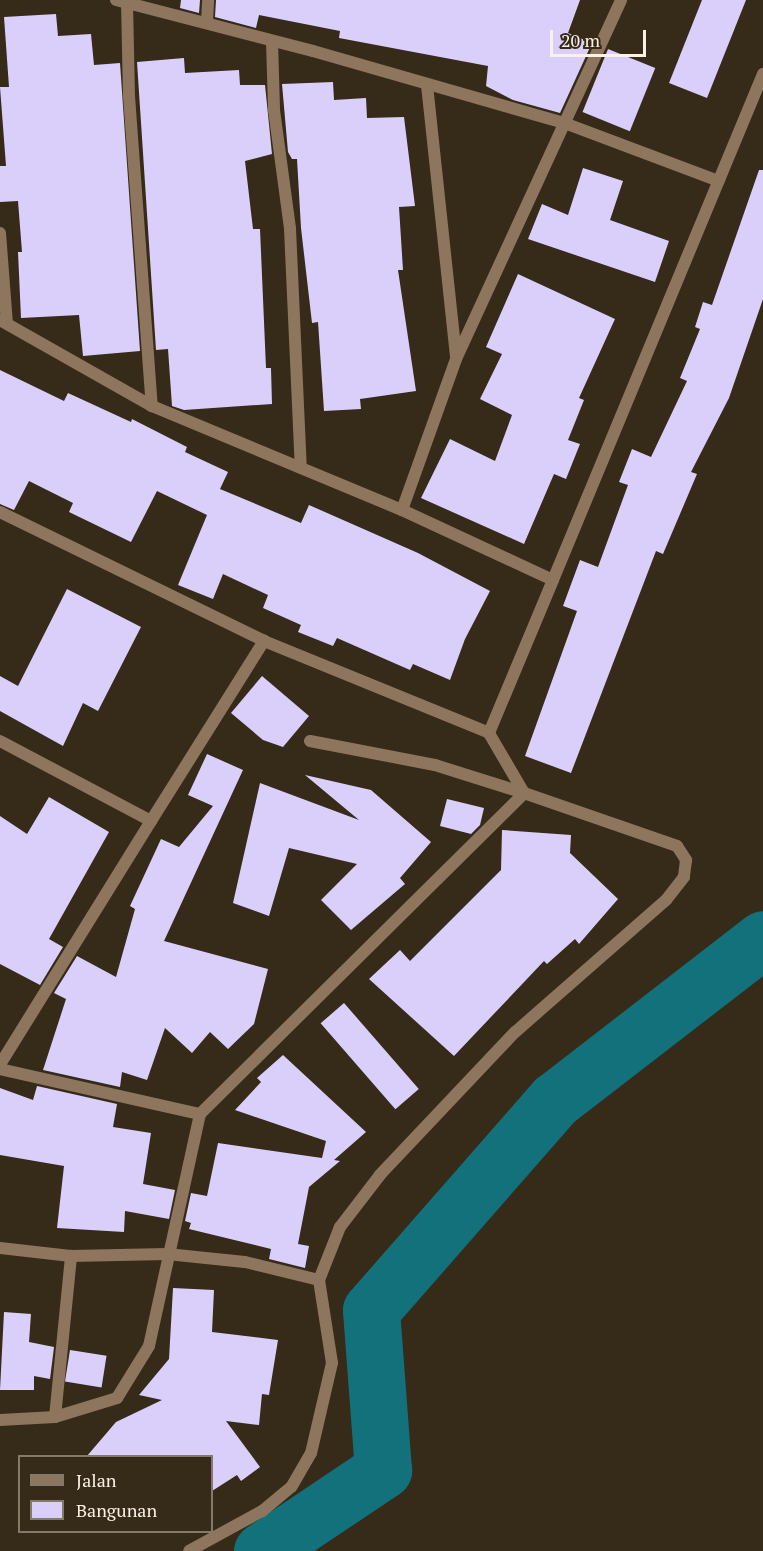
<!DOCTYPE html>
<html>
<head>
<meta charset="utf-8">
<style>
	body { margin:0 }
	#map { position:relative; width:763px; height:1551px; overflow:hidden; background:#362a19; font-family:"PT Serif",serif }
	div>[style] { position:absolute }
	[style*='--x'] { left:calc(var(--x)*1px); top:calc(var(--y)*1px); width:calc(var(--w)*1px); rotate:calc(var(--a)*1deg) }
	.river>* { height:57px; margin:-28.5px; padding:0 28.5px; transform-origin:28.5px; border-radius:28.5px; background:#13717c }
	.building>* { inset:0; background:#dacffb; transform-origin:0 0 }
	.street>* { height:12px; margin:-6px; padding:0 6px; transform-origin:6px; border-radius:6px; background:#8e755e }
	span { translate:-50% -50%; white-space:nowrap; text-align:center; line-height:1.15; -webkit-text-stroke:6px #362a19; paint-order:stroke }
	.legend { position:absolute; left:18px; top:1455px; width:195px; height:78px; box-sizing:border-box; background:#362a19; border:2px solid #847a6b; margin:0; padding:8px 10px; list-style:none; font-size:18px; color:#faf2e7 }
	.legend li { display:flex; align-items:center; gap:12px; height:30px }
	.legend b { width:30px; border:2px solid #847a6b }
	.scale { position:absolute; left:550px; top:30px; width:96px; height:27px; box-sizing:border-box; border:3px solid #faf2e7; border-top:0; padding-left:8px; font-size:18px; line-height:21px; white-space:nowrap; color:#faf2e7; -webkit-text-stroke:4px #362a19; paint-order:stroke }
</style>
</head>
<body>
<div id="map">
	<div class="river">
		<div style="--x:262;--y:1551;--w:146;--a:-33.8"></div>
		<div style="--x:383;--y:1470;--w:160;--a:-94.3"></div>
		<div style="--x:371;--y:1310;--w:279;--a:-48.8"></div>
		<div style="--x:555;--y:1100;--w:263;--a:-37.7"></div>
	</div>
	<div class="building">
		<div style="clip-path:polygon(181px 0,200px 0,199px 13px,180px 8px)"></div>
		<div style="clip-path:polygon(216px 0,580px 0,568px 33px,592px 43px,560px 113px,513px 100px,486px 86px,488px 66px,339px 38px,340px 31px,259px 15px,256px 28px,215px 17px)"></div>
		<div style="clip-path:polygon(702px 0,746px 0,707px 98px,669px 83px)"></div>
		<div style="clip-path:polygon(56px 14px,58px 36px,91px 34px,94px 65px,120px 63px,140px 351px,83px 356px,79px 315px,21px 318px,18px 252px,22px 252px,18px 201px,0 202px,0 166px,6px 166px,0 87px,9px 87px,4px 17px)"></div>
		<div style="left:608px;top:49px;width:51px;height:68px;rotate:22deg"></div>
		<div style="clip-path:polygon(184px 58px,185px 73px,239px 70px,240px 85px,265px 85px,272px 154px,245px 161px,253px 229px,260px 229px,266px 368px,271px 368px,272px 404px,184px 410px,172px 406px,168px 349px,156px 350px,137px 62px)"></div>
		<div style="clip-path:polygon(333px 82px,334px 100px,366px 98px,367px 118px,404px 117px,415px 206px,399px 207px,403px 270px,398px 270px,416px 391px,360px 399px,361px 409px,324px 411px,318px 322px,312px 323px,301px 228px,297px 159px,292px 159px,288px 152px,282px 84px)"></div>
		<div style="clip-path:polygon(583px 168px,623px 181px,610px 220px,669px 241px,655px 282px,528px 239px,542px 204px,568px 215px)"></div>
		<div style="clip-path:polygon(759px 170px,763px 170px,763px 299px,729px 398px,691px 472px,697px 474px,663px 554px,656px 551px,571px 773px,525px 756px,577px 611px,563px 606px,580px 560px,598px 567px,628px 485px,619px 482px,632px 449px,651px 457px,687px 381px,680px 378px,700px 329px,695px 327px,703px 302px,712px 305px)"></div>
		<div style="clip-path:polygon(518px 274px,615px 319px,579px 398px,584px 400px,568px 440px,580px 444px,566px 479px,554px 474px,524px 544px,421px 498px,450px 439px,495px 461px,512px 415px,480px 399px,502px 354px,486px 347px)"></div>
		<div style="clip-path:polygon(0 370px,64px 401px,68px 393px,131px 422px,132px 419px,187px 447px,185px 452px,228px 472px,220px 489px,301px 523px,309px 505px,418px 553px,490px 591px,465px 639px,450px 680px,413px 664px,410px 670px,337px 638px,333px 646px,298px 632px,301px 625px,263px 608px,268px 595px,223px 574px,213px 599px,178px 585px,207px 515px,157px 491px,131px 542px,69px 512px,73px 503px,29px 481px,14px 510px,0 504px)"></div>
		<div style="clip-path:polygon(67px 589px,141px 627px,98px 711px,83px 703px,63px 746px,0 711px,0 676px,18px 686px)"></div>
		<div style="clip-path:polygon(262px 676px,309px 716px,283px 747px,263px 740px,231px 713px)"></div>
		<div style="clip-path:polygon(207px 754px,243px 770px,164px 941px,268px 969px,254px 1024px,228px 1049px,210px 1032px,192px 1053px,165px 1028px,147px 1080px,122px 1072px,120px 1087px,43px 1070px,66px 999px,54px 993px,77px 956px,116px 977px,135px 909px,130px 906px,161px 839px,179px 847px,213px 806px,188px 795px)"></div>
		<div style="clip-path:polygon(305px 775px,371px 790px,431px 842px,400px 878px,405px 884px,351px 930px,321px 900px,357px 864px,289px 848px,269px 916px,233px 903px,260px 783px,359px 820px)"></div>
		<div style="clip-path:polygon(49px 797px,109px 832px,49px 939px,63px 947px,40px 985px,0 964px,0 816px,27px 834px)"></div>
		<div style="clip-path:polygon(447px 799px,484px 808px,480px 825px,471px 834px,440px 826px)"></div>
		<div style="clip-path:polygon(502px 830px,571px 835px,570px 853px,618px 899px,579px 944px,575px 939px,547px 964px,544px 961px,454px 1056px,369px 979px,400px 950px,410px 961px,501px 870px)"></div>
		<div style="left:344px;top:1003px;width:114px;height:31px;rotate:49deg"></div>
		<div style="clip-path:polygon(283px 1055px,366px 1132px,334px 1160px,340px 1161px,309px 1187px,298px 1244px,309px 1246px,305px 1268px,269px 1259px,271px 1249px,189px 1229px,191px 1223px,185px 1221px,191px 1193px,207px 1196px,218px 1143px,322px 1158px,326px 1141px,235px 1110px,261px 1082px,257px 1078px)"></div>
		<div style="clip-path:polygon(37px 1086px,117px 1104px,113px 1127px,151px 1133px,143px 1184px,175px 1190px,169px 1219px,125px 1211px,124px 1232px,57px 1228px,64px 1166px,0 1155px,0 1088px,33px 1100px)"></div>
		<div style="clip-path:polygon(173px 1288px,214px 1290px,212px 1332px,278px 1340px,269px 1395px,262px 1394px,259px 1425px,226px 1421px,260px 1467px,241px 1481px,237px 1475px,212px 1491px,212px 1456px,87px 1456px,116px 1422px,162px 1400px,139px 1395px,169px 1359px)"></div>
		<div style="clip-path:polygon(4px 1312px,31px 1314px,29px 1342px,54px 1347px,50px 1379px,34px 1376px,34px 1390px,0 1390px)"></div>
		<div style="left:70px;top:1350px;width:37px;height:32px;rotate:9deg"></div>
	</div>
	<div class="street">
		<div style="--x:116;--y:0;--w:203;--a:14.5"></div>
		<div style="--x:313;--y:51;--w:264;--a:16"></div>
		<div style="--x:567;--y:124;--w:162;--a:20.6"></div>
		<div style="--x:127;--y:2;--w:94;--a:88.8"></div>
		<div style="--x:129;--y:96;--w:311;--a:85.8"></div>
		<div style="--x:207;--y:22;--w:22;--a:-87"></div>
		<div style="--x:272;--y:41;--w:69;--a:88.3"></div>
		<div style="--x:274;--y:110;--w:120;--a:82.3"></div>
		<div style="--x:290;--y:229;--w:239;--a:87.4"></div>
		<div style="--x:427;--y:85;--w:275;--a:83.9"></div>
		<div style="--x:0;--y:233;--w:90;--a:85.6"></div>
		<div style="--x:0;--y:320;--w:175;--a:29.5"></div>
		<div style="--x:152;--y:406;--w:271;--a:22.6"></div>
		<div style="--x:402;--y:510;--w:166;--a:24.9"></div>
		<div style="--x:553;--y:580;--w:548;--a:-67.46"></div>
		<div style="--x:402;--y:510;--w:160;--a:-70.3"></div>
		<div style="--x:456;--y:359;--w:395;--a:-65.3"></div>
		<div style="--x:0;--y:512;--w:294;--a:26"></div>
		<div style="--x:264;--y:641;--w:243;--a:22.2"></div>
		<div style="--x:489;--y:733;--w:166;--a:-67.3"></div>
		<div style="--x:0;--y:741;--w:171;--a:27.9"></div>
		<div style="--x:151;--y:821;--w:287;--a:121.8"></div>
		<div style="--x:310;--y:741;--w:127;--a:10.9"></div>
		<div style="--x:435;--y:765;--w:93;--a:17.5"></div>
		<div style="--x:524;--y:793;--w:162;--a:19.1"></div>
		<div style="--x:677;--y:846;--w:17;--a:57"></div>
		<div style="--x:686;--y:860;--w:17;--a:97"></div>
		<div style="--x:684;--y:877;--w:29;--a:128"></div>
		<div style="--x:666;--y:900;--w:201;--a:138.8"></div>
		<div style="--x:515;--y:1032;--w:197;--a:133.4"></div>
		<div style="--x:380;--y:1175;--w:66;--a:127.6"></div>
		<div style="--x:340;--y:1227;--w:57;--a:111.6"></div>
		<div style="--x:151;--y:821;--w:213;--a:-57.9"></div>
		<div style="--x:0;--y:1069;--w:205;--a:12.7"></div>
		<div style="--x:0;--y:1248;--w:71;--a:6.4"></div>
		<div style="--x:71;--y:1256;--w:96;--a:-1.2"></div>
		<div style="--x:167;--y:1254;--w:78;--a:5.9"></div>
		<div style="--x:245;--y:1262;--w:76;--a:13.7"></div>
		<div style="--x:319;--y:1280;--w:84;--a:81.1"></div>
		<div style="--x:332;--y:1363;--w:92;--a:103.1"></div>
		<div style="--x:311;--y:1453;--w:39;--a:120"></div>
		<div style="--x:291;--y:1487;--w:38;--a:140"></div>
		<div style="--x:262;--y:1511;--w:83;--a:151.3"></div>
		<div style="--x:55;--y:1417;--w:162;--a:-84.3"></div>
		<div style="--x:0;--y:1420;--w:55;--a:-3.1"></div>
		<div style="--x:55;--y:1417;--w:65;--a:-17"></div>
		<div style="--x:117;--y:1398;--w:61;--a:-58.4"></div>
		<div style="--x:149;--y:1346;--w:238;--a:-77.6"></div>
		<div style="--x:200;--y:1114;--w:456;--a:-44.7"></div>
		<div style="--x:524;--y:793;--w:69;--a:-120.3"></div>
	</div>
	<ul class="legend">
	<li><b style="height:8px;background:#8e755e"></b>Jalan</li>
	<li><b style="height:16px;background:#dacffb"></b>Bangunan</li>
	</ul>
	<div class="scale">20 m</div>
</div>
</body>
</html>
